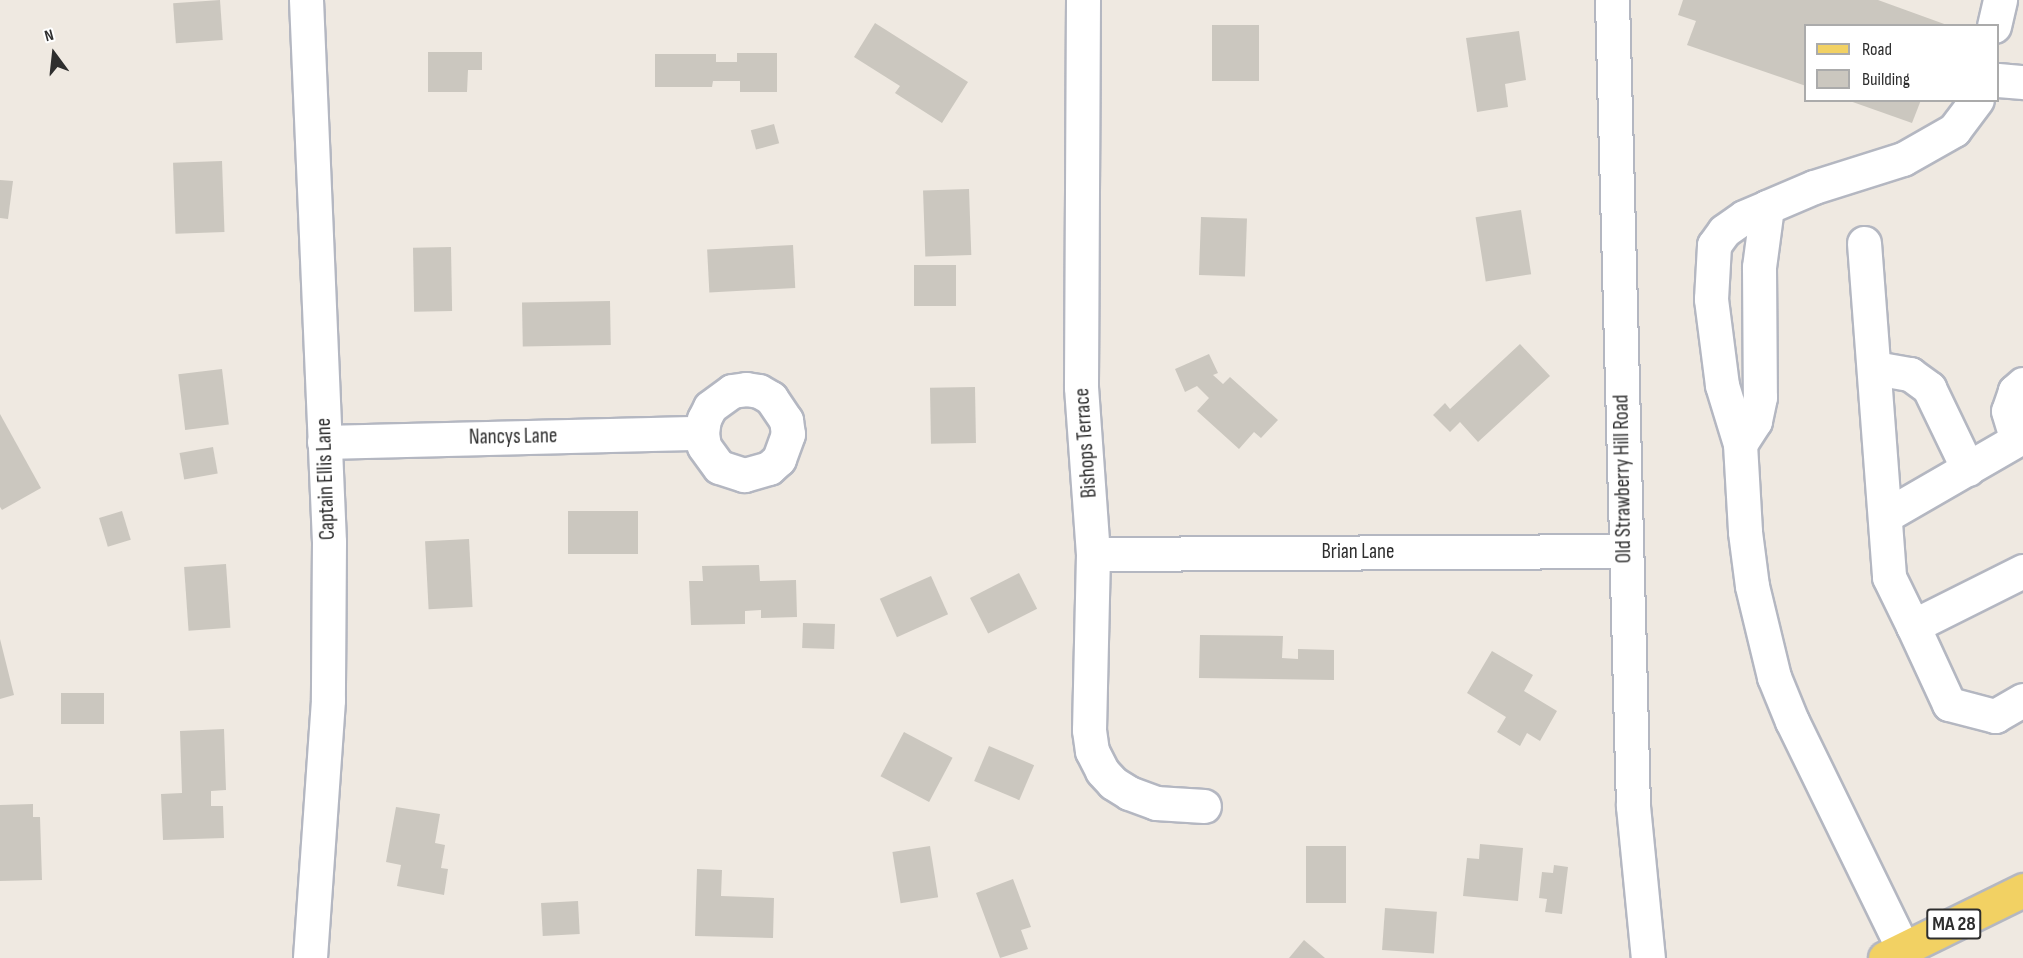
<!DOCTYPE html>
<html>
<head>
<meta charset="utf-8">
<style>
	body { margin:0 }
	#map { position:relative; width:2023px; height:958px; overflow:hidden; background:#efe9e1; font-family:"Sofia Sans Condensed",sans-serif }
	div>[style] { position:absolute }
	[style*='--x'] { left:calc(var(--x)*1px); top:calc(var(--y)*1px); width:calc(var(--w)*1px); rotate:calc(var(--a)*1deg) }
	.building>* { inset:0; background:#cbc7bf; transform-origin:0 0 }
	.roads { filter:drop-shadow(2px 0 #b4b7c1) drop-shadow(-2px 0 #b4b7c1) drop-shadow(0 2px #b4b7c1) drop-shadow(0 -2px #b4b7c1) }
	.minor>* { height:33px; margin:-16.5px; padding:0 16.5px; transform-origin:16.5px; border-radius:16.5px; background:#fff }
	.major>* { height:33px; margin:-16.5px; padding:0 16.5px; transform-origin:16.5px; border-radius:16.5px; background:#f2d163 }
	span { translate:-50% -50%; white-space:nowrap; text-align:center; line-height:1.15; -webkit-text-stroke:4.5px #fff; paint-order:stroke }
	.shield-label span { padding:2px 4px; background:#fff; border:2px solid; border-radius:4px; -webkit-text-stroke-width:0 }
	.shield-label { font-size:20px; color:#2e2e2e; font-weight:700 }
	.street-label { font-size:21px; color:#2e2e2e }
	.legend { position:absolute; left:1804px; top:24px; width:195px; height:78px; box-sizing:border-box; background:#fff; border:2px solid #ababab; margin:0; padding:8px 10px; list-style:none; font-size:18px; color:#2e2e2e }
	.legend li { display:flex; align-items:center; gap:12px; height:30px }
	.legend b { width:30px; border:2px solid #ababab }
	.north { position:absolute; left:24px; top:24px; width:60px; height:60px; -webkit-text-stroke:4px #fff; paint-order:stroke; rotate:345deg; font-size:16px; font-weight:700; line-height:24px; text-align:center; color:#2e2e2e }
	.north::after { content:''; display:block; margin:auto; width:21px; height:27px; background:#2e2e2e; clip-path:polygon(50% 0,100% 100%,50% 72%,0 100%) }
</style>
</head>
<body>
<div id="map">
	<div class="building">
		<div style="left:220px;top:0;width:40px;height:47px;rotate:86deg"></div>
		<div style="clip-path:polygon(1683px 0,1878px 0,1947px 25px,1806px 26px,1806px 86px,1687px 45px,1696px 21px,1678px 15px)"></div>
		<div style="clip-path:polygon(875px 23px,968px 82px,942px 123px,895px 93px,900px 86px,854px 57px)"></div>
		<div style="left:1212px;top:25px;width:47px;height:56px"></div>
		<div style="clip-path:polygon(1519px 31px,1526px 80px,1505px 84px,1508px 107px,1477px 112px,1466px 38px)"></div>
		<div style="clip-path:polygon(428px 52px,482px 52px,482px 70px,468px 70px,467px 92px,428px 92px)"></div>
		<div style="clip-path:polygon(737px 53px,777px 53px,777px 92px,740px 92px,740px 81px,713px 81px,712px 87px,655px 87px,655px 54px,716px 54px,716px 62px,737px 62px)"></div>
		<div style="clip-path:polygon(1847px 100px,1921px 100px,1912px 123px)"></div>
		<div style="left:774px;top:124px;width:20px;height:24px;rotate:75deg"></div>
		<div style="left:222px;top:161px;width:71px;height:49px;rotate:88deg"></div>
		<div style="clip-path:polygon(0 180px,13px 181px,8px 219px,0 218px)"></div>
		<div style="left:969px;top:189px;width:66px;height:46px;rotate:88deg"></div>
		<div style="left:1521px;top:210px;width:65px;height:46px;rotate:81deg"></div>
		<div style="left:1201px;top:217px;width:46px;height:58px;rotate:2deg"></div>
		<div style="left:793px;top:245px;width:43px;height:86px;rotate:87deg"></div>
		<div style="left:451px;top:247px;width:64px;height:38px;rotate:89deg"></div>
		<div style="left:914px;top:265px;width:42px;height:41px"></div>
		<div style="left:610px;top:301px;width:44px;height:88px;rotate:89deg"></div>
		<div style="clip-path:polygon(1520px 344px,1550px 376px,1478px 442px,1460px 422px,1450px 432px,1433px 415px,1445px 403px,1450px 409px)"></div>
		<div style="clip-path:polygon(1209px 354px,1218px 373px,1213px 375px,1223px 384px,1230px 377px,1278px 420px,1261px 438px,1254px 432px,1239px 449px,1197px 411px,1209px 398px,1197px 386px,1185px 392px,1175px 369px)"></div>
		<div style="left:222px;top:369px;width:56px;height:44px;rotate:83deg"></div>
		<div style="left:975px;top:387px;width:56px;height:45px;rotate:89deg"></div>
		<div style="clip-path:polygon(0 414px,41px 488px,2px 510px,0 507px)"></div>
		<div style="left:213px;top:447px;width:27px;height:34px;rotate:80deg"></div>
		<div style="left:122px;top:511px;width:30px;height:24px;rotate:73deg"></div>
		<div style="left:568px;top:511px;width:70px;height:43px"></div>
		<div style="left:469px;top:539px;width:68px;height:44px;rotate:87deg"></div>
		<div style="left:226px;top:564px;width:64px;height:42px;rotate:86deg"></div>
		<div style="clip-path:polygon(759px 565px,760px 581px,796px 580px,797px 617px,761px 618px,761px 610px,745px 611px,745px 624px,691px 625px,689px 581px,703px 581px,702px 566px)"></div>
		<div style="left:1019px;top:573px;width:40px;height:55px;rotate:63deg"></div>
		<div style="left:931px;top:576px;width:42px;height:56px;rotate:66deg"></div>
		<div style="left:803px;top:623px;width:32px;height:25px;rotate:2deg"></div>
		<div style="clip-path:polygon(1200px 635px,1283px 636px,1282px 658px,1298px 659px,1298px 649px,1334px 650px,1334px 680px,1199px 678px)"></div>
		<div style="clip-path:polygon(0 639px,14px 695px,0 699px)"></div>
		<div style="clip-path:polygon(1492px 651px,1533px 675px,1524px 691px,1557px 711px,1540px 741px,1527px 733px,1520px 746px,1497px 732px,1506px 717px,1467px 693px)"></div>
		<div style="left:61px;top:693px;width:43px;height:31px"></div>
		<div style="clip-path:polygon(224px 729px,226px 790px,211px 791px,211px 806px,223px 806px,224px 838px,163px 840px,161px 794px,182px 793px,180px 731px)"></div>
		<div style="left:904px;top:732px;width:55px;height:50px;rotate:28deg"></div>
		<div style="left:989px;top:746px;width:49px;height:38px;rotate:23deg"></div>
		<div style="clip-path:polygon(33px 804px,33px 817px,40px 817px,42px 880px,0 881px,0 805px)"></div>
		<div style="clip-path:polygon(396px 807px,440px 814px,435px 843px,445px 845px,441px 868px,448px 869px,444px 895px,397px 886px,401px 865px,386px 862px)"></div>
		<div style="clip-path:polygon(1480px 844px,1523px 848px,1518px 901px,1463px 896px,1467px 858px,1479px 859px)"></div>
		<div style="left:930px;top:846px;width:52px;height:38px;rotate:81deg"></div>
		<div style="left:1346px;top:846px;width:57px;height:40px;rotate:90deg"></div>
		<div style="clip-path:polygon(1554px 865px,1568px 867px,1562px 914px,1545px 912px,1547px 899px,1539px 898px,1542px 872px,1553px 873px)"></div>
		<div style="clip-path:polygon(697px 869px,722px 870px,721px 896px,774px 898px,773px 938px,695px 936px)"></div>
		<div style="clip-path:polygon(1013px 879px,1031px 927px,1021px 930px,1028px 949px,1000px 958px,976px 893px)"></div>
		<div style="left:578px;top:901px;width:33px;height:37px;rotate:87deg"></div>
		<div style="left:1385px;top:908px;width:52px;height:42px;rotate:4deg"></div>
		<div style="clip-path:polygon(1304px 940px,1325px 958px,1289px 958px)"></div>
	</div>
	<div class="roads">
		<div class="minor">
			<div style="--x:306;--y:0;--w:542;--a:87.57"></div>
			<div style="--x:329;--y:542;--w:158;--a:90.4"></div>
			<div style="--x:328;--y:700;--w:259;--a:94"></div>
			<div style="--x:1083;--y:0;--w:387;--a:90.3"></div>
			<div style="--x:1081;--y:387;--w:167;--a:85.9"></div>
			<div style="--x:1093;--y:554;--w:176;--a:91.3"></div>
			<div style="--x:1089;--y:730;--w:21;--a:82"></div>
			<div style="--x:1092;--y:751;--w:22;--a:63"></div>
			<div style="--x:1102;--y:771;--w:16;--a:47"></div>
			<div style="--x:1113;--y:783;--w:19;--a:32"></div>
			<div style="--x:1129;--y:793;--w:29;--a:20"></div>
			<div style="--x:1156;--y:803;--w:48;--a:3.6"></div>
			<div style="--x:1612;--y:0;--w:806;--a:88.51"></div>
			<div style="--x:1633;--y:806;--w:153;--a:84.4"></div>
			<div style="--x:1994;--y:26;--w:27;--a:-77"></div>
			<div style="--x:1998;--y:80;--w:25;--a:5"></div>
			<div style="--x:1767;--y:207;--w:61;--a:97.6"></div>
			<div style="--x:1759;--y:267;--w:130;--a:89.6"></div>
			<div style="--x:1760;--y:397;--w:25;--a:102"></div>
			<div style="--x:1755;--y:421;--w:27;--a:123"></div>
			<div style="--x:1740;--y:444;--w:62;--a:-107"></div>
			<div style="--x:1722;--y:385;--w:87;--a:-97.3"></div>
			<div style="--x:1711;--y:299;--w:54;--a:-86.8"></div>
			<div style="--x:1714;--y:245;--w:17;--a:-54"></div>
			<div style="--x:1724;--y:231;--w:24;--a:-35"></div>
			<div style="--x:1744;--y:217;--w:25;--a:-23"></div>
			<div style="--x:1767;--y:207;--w:51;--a:-23.1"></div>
			<div style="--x:1814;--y:187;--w:93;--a:-17.5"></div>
			<div style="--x:1903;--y:159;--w:59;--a:-29.6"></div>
			<div style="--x:1954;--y:130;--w:38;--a:-53"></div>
			<div style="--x:1864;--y:243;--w:335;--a:85.7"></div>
			<div style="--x:1889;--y:577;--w:55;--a:63.9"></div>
			<div style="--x:1875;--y:368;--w:36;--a:10"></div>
			<div style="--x:1910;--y:374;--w:24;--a:36"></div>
			<div style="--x:1929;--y:388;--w:90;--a:64.3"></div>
			<div style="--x:2023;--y:384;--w:11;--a:139"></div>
			<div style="--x:2015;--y:391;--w:21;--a:109"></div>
			<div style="--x:2008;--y:411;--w:21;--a:73"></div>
			<div style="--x:2014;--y:431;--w:12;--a:42"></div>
			<div style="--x:324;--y:442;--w:378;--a:-1.4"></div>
			<div style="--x:702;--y:433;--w:14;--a:-82"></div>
			<div style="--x:704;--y:419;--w:13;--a:-63"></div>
			<div style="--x:710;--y:407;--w:27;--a:-36"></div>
			<div style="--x:732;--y:391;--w:14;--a:-8"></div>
			<div style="--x:746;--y:389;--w:13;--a:9"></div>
			<div style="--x:759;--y:391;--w:14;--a:30"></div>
			<div style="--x:771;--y:398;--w:27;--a:56"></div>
			<div style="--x:786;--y:420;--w:14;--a:82"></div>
			<div style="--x:788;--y:434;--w:27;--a:110"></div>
			<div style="--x:779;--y:459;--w:13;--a:138"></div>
			<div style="--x:769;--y:468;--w:26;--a:164"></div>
			<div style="--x:744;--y:475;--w:26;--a:-162"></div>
			<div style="--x:719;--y:467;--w:26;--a:-126"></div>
			<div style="--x:704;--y:446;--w:13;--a:-99"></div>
			<div style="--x:1740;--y:444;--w:88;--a:86.7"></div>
			<div style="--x:1745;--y:532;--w:54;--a:82.6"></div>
			<div style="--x:1752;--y:586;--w:94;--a:76.4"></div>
			<div style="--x:1774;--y:677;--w:48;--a:67.8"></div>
			<div style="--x:1792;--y:721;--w:254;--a:64"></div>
			<div style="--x:1885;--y:516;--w:156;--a:-30"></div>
			<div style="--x:1093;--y:554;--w:531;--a:-0.32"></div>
			<div style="--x:2023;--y:571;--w:123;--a:153.4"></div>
			<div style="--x:1913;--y:626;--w:86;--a:65.2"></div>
			<div style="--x:1949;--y:704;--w:48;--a:14.6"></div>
			<div style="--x:1995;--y:716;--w:32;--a:-30"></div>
		</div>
		<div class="major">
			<div style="--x:1885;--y:958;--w:154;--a:-26.2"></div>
		</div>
	</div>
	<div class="shield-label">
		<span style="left:1954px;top:924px">MA 28</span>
	</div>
	<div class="street-label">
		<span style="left:513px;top:437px;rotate:-1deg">Nancys Lane</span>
		<span style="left:1086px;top:443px;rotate:-94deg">Bishops Terrace</span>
		<span style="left:326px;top:479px;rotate:-92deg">Captain Ellis Lane</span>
		<span style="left:1623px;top:479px;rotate:-91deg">Old Strawberry Hill Road</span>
		<span style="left:1358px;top:552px">Brian Lane</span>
	</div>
	<ul class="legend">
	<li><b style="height:8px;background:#f2d163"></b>Road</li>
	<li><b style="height:16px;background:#cbc7bf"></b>Building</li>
	</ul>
	<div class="north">N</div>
</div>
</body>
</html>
